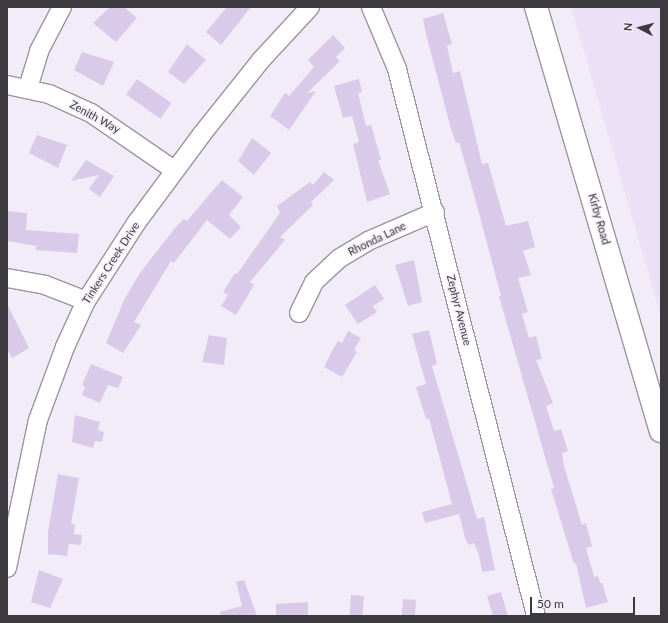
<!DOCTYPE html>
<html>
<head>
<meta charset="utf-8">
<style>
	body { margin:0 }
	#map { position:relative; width:668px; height:623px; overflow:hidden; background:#f2ecf8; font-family:Lato,sans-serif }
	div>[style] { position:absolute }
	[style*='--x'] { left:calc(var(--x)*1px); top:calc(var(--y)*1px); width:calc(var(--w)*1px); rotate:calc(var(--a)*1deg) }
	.industrial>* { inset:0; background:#ebe0f5 }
	.building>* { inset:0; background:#d8cae8; transform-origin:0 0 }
	.roads { filter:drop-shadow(1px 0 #9a95a0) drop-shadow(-1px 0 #9a95a0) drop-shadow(0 1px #9a95a0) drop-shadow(0 -1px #9a95a0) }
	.minor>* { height:18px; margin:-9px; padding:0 9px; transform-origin:9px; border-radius:9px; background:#fff }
	.major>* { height:22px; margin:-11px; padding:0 11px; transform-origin:11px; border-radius:11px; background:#fff }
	span { translate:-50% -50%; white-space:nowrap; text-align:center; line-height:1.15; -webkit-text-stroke:3px #f2ecf8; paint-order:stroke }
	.street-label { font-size:11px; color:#3c3a3e }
	.frame { position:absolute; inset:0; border:8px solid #3c3a3e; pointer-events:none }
	.north { position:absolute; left:620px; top:8px; width:40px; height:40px; -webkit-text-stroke:3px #f2ecf8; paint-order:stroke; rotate:276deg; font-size:11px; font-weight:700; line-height:16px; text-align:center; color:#3c3a3e }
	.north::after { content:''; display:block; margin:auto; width:14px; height:18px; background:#3c3a3e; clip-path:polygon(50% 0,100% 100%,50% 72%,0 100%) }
	.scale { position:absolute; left:530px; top:597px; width:105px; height:18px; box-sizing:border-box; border:2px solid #3c3a3e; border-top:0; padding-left:5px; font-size:12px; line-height:14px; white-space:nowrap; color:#3c3a3e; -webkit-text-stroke:3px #f2ecf8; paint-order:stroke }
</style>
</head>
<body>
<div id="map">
	<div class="industrial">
		<div style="clip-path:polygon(571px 7px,661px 7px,661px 317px)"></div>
	</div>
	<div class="building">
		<div style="clip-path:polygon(110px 7px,124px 7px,137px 18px,116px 42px,93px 23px)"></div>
		<div style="clip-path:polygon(227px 7px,251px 7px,221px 45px,206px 32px)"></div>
		<div style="clip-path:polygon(443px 13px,452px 44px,447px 46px,453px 73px,460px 71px,482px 164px,488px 163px,506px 226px,528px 221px,535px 247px,523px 251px,531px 275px,518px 278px,528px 312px,522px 314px,529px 338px,536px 336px,542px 359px,536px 360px,553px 403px,546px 406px,554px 431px,561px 429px,568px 451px,562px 453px,564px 466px,582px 525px,586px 523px,592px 546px,586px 548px,594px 577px,598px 576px,600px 583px,602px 583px,608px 602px,586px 608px,576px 563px,574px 564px,551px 489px,554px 488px,499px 296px,501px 296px,473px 191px,459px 142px,456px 143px,451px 129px,426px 34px,423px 19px)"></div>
		<div style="clip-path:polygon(333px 35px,345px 48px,336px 57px,340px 61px,307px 93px,316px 91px,289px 130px,270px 116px,285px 93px,289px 96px,314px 67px,308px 60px)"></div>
		<div style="clip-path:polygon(187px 44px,206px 60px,184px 84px,168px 72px)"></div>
		<div style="clip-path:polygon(82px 52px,114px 62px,103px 86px,74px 70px)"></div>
		<div style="left:137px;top:79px;width:42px;height:19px;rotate:35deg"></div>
		<div style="clip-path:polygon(359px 79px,362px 92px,358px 93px,366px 126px,371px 125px,381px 160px,378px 160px,390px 194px,367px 202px,353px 144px,359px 142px,352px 116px,343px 118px,334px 86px)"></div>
		<div style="clip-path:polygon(37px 135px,67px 145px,58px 168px,29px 153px)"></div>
		<div style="clip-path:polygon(252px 138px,271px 153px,254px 175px,238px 161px)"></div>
		<div style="clip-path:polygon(86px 160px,114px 176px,100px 197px,89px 189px,99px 175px,71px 181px)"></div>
		<div style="clip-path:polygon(324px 172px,334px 180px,311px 202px,313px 205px,280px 237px,285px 240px,250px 282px,254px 285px,236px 315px,221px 306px,228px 295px,223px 292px,235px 273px,237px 274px,280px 213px,277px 206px,310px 182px,313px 185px)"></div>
		<div style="clip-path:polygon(222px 180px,243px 197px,229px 215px,241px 227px,230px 239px,207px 220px,174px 263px,171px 261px,134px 322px,141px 325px,123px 353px,106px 343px,125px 298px,140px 273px,175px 228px,184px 219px,187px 221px)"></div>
		<div style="clip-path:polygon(7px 211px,27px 213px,26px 230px,79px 234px,77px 253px,36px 250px,36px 246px,7px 241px)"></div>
		<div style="clip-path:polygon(414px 260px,422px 302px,408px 306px,395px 265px)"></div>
		<div style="clip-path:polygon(375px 285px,384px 299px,373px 306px,377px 312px,358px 324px,345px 305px)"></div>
		<div style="clip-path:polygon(7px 304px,29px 348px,12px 358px,7px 349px)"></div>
		<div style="clip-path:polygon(429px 330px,437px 364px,432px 366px,477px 519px,484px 517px,495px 570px,482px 572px,479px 555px,474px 543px,469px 545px,465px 538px,459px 514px,425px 523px,422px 512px,452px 504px,429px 418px,426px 419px,416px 387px,426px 384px,412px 334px)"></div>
		<div style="clip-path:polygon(348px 331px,361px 338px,354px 350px,357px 352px,342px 377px,324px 367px,333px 349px,338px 341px,342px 343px)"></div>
		<div style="clip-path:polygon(209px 335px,227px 338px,224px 365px,202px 362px)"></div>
		<div style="clip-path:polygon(91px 364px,123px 377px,118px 388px,108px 385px,100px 403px,82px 395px,85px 387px,82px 385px)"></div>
		<div style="clip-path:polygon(75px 415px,100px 422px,98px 430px,104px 432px,102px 442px,95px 441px,93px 448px,72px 442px)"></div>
		<div style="clip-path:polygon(58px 474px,79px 478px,71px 524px,75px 524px,74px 534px,82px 535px,81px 545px,69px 544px,67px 556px,48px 554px,48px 532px)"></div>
		<div style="clip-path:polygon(39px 570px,63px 579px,50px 608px,31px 602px)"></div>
		<div style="clip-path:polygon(244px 580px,257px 616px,221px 616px,220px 612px,242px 606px,236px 582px)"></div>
		<div style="clip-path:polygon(501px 592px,508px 616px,493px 616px,487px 596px)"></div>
		<div style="left:351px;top:595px;width:13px;height:21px;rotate:4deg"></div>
		<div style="left:403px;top:599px;width:13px;height:17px;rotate:4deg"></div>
		<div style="clip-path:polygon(308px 602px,308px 616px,276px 616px,276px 604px)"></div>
	</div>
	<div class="roads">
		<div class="minor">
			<div style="--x:371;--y:7;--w:67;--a:67.2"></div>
			<div style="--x:397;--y:69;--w:564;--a:75.74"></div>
			<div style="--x:7;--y:85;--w:43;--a:12.1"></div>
			<div style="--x:49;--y:94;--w:46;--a:24.3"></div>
			<div style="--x:91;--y:113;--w:101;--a:34.5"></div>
			<div style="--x:28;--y:88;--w:39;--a:-73"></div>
			<div style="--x:39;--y:51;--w:50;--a:-62.4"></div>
			<div style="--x:7;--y:278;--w:39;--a:10"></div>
			<div style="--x:45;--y:285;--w:44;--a:21.3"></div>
			<div style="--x:299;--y:313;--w:34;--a:-64"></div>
			<div style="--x:314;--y:282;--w:35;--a:-43"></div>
			<div style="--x:340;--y:258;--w:33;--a:-31"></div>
			<div style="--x:368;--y:241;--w:73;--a:-23.4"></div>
			<div style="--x:7;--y:568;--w:151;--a:-78.2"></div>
			<div style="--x:38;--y:420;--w:78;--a:-69.7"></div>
			<div style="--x:65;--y:347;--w:51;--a:-65.5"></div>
			<div style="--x:86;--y:301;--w:94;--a:-57.2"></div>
			<div style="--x:137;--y:222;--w:109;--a:-53.5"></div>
			<div style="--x:202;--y:134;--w:95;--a:-51.4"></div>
			<div style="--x:261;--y:60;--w:72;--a:-47.2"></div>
		</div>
		<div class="major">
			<div style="--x:536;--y:7;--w:442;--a:73.6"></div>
		</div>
	</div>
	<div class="street-label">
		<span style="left:95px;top:117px;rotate:29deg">Zenith Way</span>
		<span style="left:599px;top:219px;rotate:74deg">Kirby Road</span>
		<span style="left:377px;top:239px;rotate:-26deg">Rhonda Lane</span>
		<span style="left:111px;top:263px;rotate:-57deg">Tinkers Creek Drive</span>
		<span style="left:459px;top:310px;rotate:76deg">Zephyr Avenue</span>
	</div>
	<div class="frame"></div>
	<div class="north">N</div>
	<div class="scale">50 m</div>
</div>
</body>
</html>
